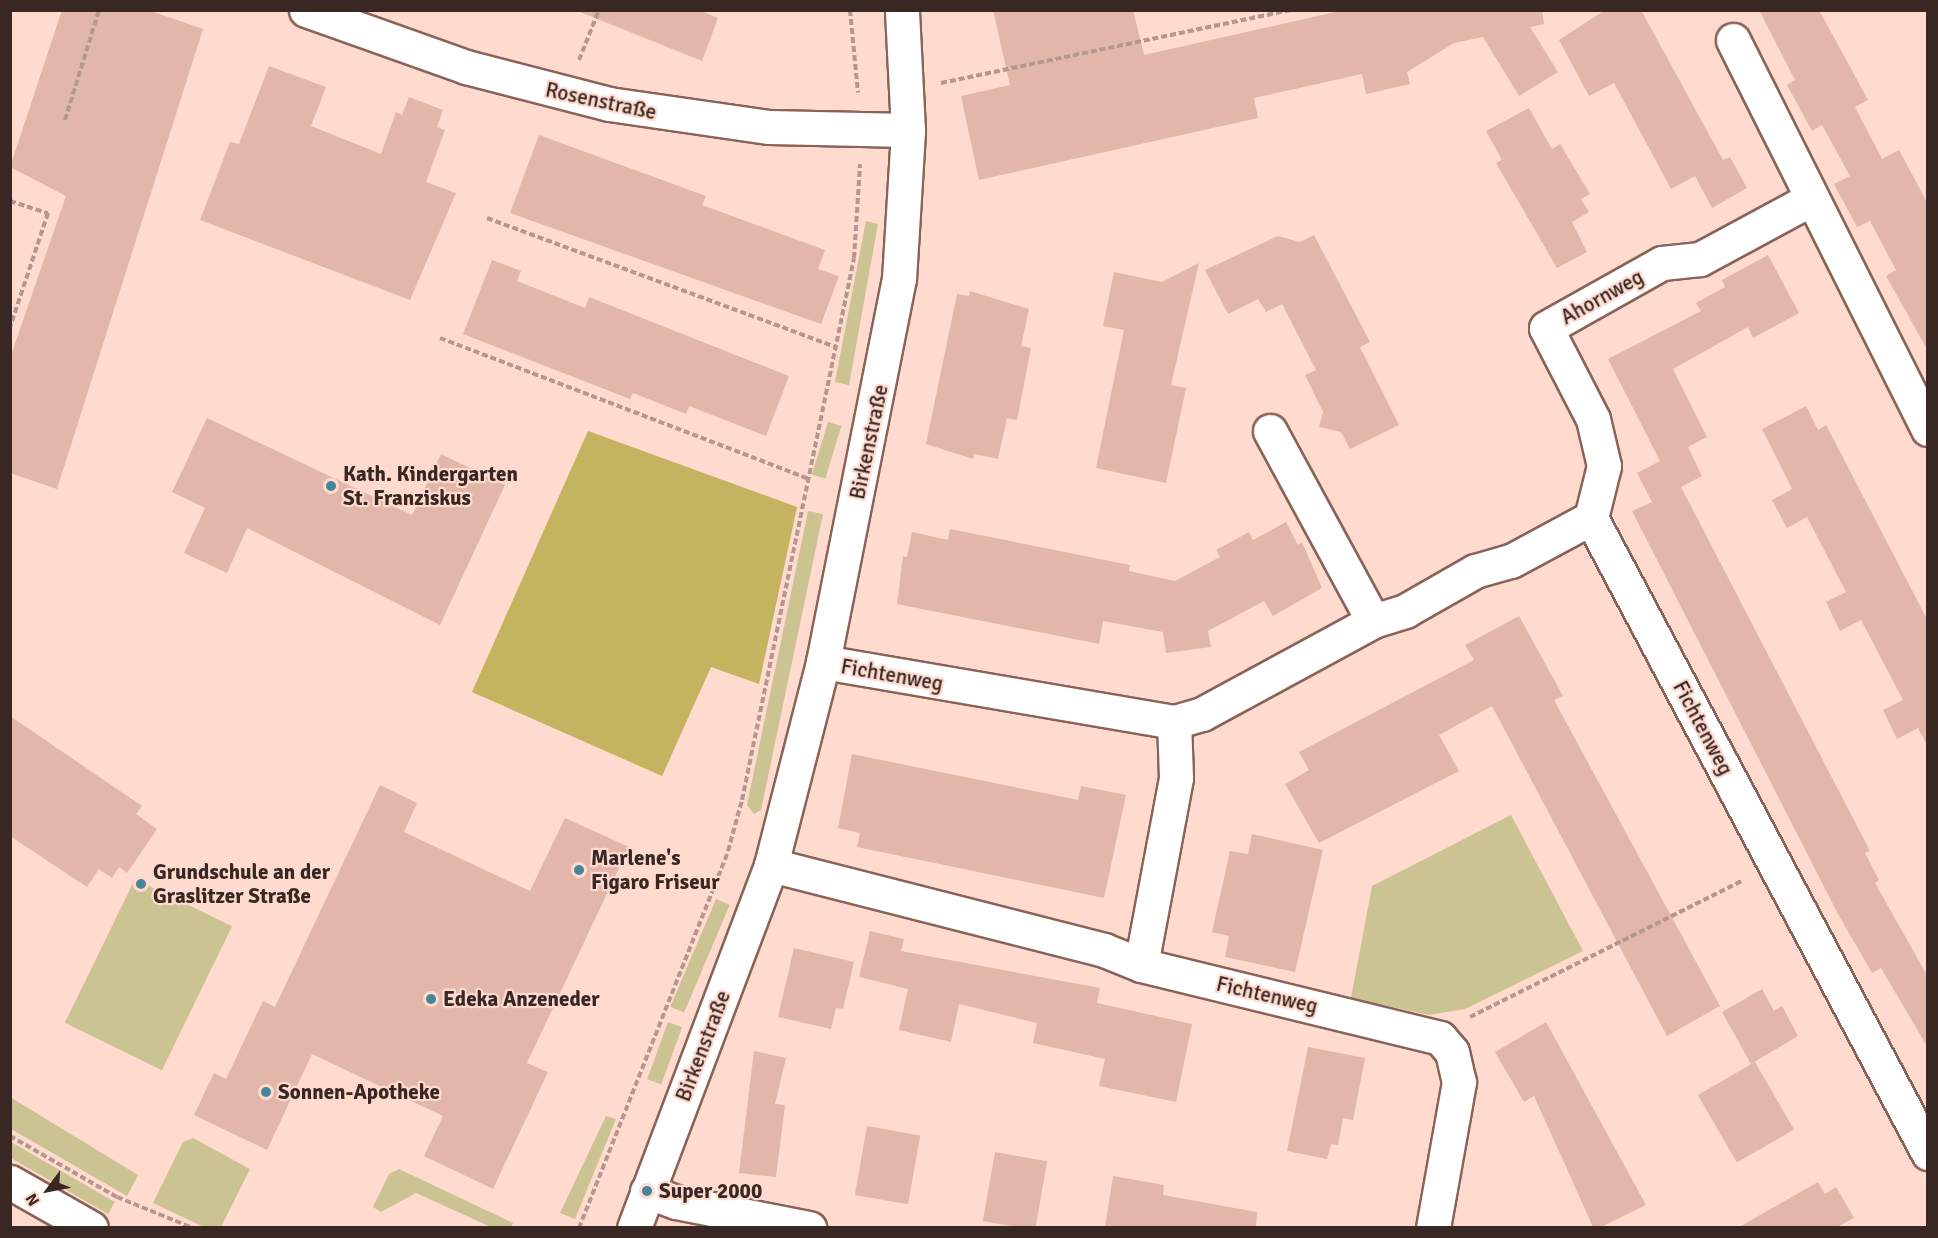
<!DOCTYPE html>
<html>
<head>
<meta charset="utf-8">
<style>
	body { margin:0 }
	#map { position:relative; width:1938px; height:1238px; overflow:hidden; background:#fedacf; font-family:Signika,sans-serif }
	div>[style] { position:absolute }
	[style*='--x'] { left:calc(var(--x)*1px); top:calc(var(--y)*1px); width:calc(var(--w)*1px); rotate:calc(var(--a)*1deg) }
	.green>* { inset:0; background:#ccc392; transform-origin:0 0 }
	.forest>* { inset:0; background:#c4b35f }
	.building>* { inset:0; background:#e2b7aa; transform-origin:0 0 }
	.path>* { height:4px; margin-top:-2px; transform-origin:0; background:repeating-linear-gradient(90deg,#b4978e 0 6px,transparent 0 9px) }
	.roads { filter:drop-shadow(2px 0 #896357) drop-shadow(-2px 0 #896357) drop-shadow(0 2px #896357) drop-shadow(0 -2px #896357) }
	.minor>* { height:33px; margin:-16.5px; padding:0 16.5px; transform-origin:16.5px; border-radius:16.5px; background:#fff }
	.dots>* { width:16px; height:16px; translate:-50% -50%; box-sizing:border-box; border:3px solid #fedacf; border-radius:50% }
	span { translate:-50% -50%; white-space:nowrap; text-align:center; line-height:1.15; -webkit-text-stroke:4.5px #fedacf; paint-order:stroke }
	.street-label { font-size:21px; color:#382722 }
	.poi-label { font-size:21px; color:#382722; font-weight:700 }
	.left { translate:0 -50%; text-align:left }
	.frame { position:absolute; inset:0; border:12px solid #382722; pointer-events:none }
	.north { position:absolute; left:18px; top:1160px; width:60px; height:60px; -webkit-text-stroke:4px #fedacf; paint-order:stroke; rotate:238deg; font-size:16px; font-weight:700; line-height:24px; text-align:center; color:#382722 }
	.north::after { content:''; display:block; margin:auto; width:21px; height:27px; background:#382722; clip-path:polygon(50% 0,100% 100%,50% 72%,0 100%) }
</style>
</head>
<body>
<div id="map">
	<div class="green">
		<div style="clip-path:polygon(866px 221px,878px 224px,849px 385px,835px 382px)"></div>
		<div style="left:828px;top:422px;width:14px;height:55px;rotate:17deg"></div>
		<div style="clip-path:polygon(808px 511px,823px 514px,761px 810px,754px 814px,747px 805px)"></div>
		<div style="clip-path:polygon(1511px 815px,1583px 951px,1465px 1009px,1429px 1015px,1351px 998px,1372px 886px)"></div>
		<div style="left:135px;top:879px;width:108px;height:160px;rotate:26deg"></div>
		<div style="left:716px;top:899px;width:15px;height:117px;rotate:23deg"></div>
		<div style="left:668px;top:1022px;width:15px;height:61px;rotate:20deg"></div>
		<div style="clip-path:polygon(10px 1097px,138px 1175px,127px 1196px,11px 1129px)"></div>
		<div style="clip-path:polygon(606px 1116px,616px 1119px,575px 1219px,560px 1213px)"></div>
		<div style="clip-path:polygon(193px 1138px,250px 1169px,221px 1227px,204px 1227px,153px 1203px,183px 1142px)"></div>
		<div style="left:11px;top:1142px;width:120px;height:14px;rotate:30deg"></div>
		<div style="clip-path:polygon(399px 1169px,513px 1223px,511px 1227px,491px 1227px,416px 1193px,381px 1212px,373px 1207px,389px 1174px)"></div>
	</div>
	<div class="forest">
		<div style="clip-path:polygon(588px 431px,797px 507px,759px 684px,711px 667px,662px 776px,472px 692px)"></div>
	</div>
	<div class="building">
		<div style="clip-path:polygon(62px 10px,148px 10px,203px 29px,57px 489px,10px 473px,10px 358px,66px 196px,10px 167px)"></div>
		<div style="clip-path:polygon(699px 10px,718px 18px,702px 61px,580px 12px)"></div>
		<div style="clip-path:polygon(993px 10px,1133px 10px,1144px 55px,1344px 10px,1542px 10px,1544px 24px,1530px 27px,1558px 72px,1519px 96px,1483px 37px,1454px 43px,1407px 72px,1410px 84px,1366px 94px,1362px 74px,1254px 98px,1258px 118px,979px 180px,961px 96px,1010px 85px)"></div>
		<div style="clip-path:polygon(1605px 10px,1641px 10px,1723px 160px,1730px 157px,1747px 188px,1712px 208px,1695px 176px,1671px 189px,1614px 83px,1589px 96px,1559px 40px)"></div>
		<div style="clip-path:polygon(1759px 10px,1819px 10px,1868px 100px,1855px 107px,1882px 159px,1899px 150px,1928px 204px,1928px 351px,1886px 276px,1896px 270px,1870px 221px,1857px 227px,1834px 184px,1850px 176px,1822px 125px,1812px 131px,1787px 85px,1795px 80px)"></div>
		<div style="clip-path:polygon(269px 66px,326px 87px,311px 126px,381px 154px,396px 112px,402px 115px,409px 97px,443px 110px,437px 127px,445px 130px,426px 182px,456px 193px,410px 300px,200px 220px,230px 142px,239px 144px)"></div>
		<div style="clip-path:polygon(1529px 108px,1552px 149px,1560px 144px,1590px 194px,1581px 199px,1589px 212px,1572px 222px,1587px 252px,1557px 268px,1496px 163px,1502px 160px,1486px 131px)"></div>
		<div style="clip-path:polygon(539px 135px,706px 196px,702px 205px,825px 250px,818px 269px,839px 276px,821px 324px,510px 213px)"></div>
		<div style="clip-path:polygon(1314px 235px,1370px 342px,1360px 347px,1399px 425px,1350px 449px,1341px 432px,1319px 427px,1323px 412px,1305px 375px,1316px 370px,1282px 304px,1266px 312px,1258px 299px,1228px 314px,1205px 270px,1278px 236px,1300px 242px)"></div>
		<div style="clip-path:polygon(1768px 255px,1799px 313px,1753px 338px,1748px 327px,1673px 369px,1707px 437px,1688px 447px,1702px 476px,1681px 487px,1870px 851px,1865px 853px,1879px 880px,1875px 883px,1928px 977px,1928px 1048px,1881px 968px,1872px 973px,1838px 914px,1632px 511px,1652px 502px,1637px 473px,1660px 461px,1608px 359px,1701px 311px,1696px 303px,1725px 287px,1722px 280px)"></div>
		<div style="clip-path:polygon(492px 260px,521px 271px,517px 281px,585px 308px,589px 297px,789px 376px,766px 436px,689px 406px,686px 414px,633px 393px,630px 399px,463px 334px)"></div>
		<div style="clip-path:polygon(1199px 263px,1171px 385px,1186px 388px,1166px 483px,1096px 468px,1124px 330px,1103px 326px,1114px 272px,1162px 282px)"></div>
		<div style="clip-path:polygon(970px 291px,1029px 309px,1021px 346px,1031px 348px,1017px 420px,1007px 418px,998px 459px,974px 454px,973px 459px,926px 444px,957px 294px,969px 296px)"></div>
		<div style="clip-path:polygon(1806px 406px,1818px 430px,1826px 425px,1928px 621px,1928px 747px,1918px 728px,1897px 739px,1883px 710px,1903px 700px,1861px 620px,1840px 631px,1826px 602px,1846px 592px,1807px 517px,1787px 528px,1772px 500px,1792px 489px,1762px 429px)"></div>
		<div style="clip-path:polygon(207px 418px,412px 515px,441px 454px,505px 485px,440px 625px,247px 528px,227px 573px,184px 553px,205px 508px,172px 492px)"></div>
		<div style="clip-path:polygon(1286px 522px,1298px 545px,1302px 542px,1322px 588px,1273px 616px,1264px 601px,1208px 631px,1211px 647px,1166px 653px,1163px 632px,1103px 621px,1099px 644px,897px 604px,903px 556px,907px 557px,912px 532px,948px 540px,950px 529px,1130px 565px,1129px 571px,1175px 581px,1220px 557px,1216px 550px,1249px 532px,1253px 540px)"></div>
		<div style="clip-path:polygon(1519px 616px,1563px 696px,1554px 700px,1720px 1006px,1667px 1036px,1492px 706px,1439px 735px,1459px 771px,1319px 843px,1285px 784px,1309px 770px,1299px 752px,1474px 660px,1465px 645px)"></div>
		<div style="clip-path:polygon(10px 716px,142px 806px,136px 814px,157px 829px,127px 873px,119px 867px,112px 878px,99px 869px,87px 887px,10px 836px)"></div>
		<div style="clip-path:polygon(852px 754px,1078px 800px,1081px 786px,1126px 795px,1104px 898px,857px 847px,860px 833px,838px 828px)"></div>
		<div style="clip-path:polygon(380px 785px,417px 803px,404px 832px,530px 891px,565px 818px,629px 847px,527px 1063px,548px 1072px,493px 1189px,424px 1156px,443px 1116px,312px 1054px,267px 1150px,194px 1115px,214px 1073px,226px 1079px,263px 1001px,275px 1007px)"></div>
		<div style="clip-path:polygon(1252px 834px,1323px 850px,1295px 972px,1225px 957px,1229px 936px,1212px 932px,1230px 851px,1248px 854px)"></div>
		<div style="clip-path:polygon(870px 931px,904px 939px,901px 951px,1100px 988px,1097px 1003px,1192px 1024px,1176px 1102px,1099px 1086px,1105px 1059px,1033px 1043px,1037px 1023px,959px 1004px,951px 1042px,899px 1030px,908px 989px,859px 977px)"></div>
		<div style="clip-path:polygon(794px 948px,854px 962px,843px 1009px,836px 1008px,831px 1029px,778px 1017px)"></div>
		<div style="clip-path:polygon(1762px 989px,1774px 1011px,1782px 1006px,1798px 1036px,1751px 1064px,1722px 1012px)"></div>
		<div style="clip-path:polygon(1546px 1022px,1646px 1205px,1601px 1227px,1593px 1227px,1534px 1096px,1524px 1102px,1495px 1052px)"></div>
		<div style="clip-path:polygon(1308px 1047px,1365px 1058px,1353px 1120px,1343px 1118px,1338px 1145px,1331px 1144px,1327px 1159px,1287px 1151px)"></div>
		<div style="clip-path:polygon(754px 1051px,786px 1058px,775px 1104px,785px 1105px,776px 1177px,739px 1173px)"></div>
		<div style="left:1755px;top:1062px;width:78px;height:66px;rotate:60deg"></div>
		<div style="left:867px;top:1126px;width:54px;height:70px;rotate:10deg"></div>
		<div style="left:995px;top:1152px;width:53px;height:70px;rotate:10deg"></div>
		<div style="clip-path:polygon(1113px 1176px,1164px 1185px,1163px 1195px,1257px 1212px,1256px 1227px,1105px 1227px)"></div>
		<div style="clip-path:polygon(1818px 1182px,1825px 1194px,1836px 1187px,1854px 1218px,1837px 1227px,1739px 1227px)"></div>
	</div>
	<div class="path">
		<div style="--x:850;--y:10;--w:83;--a:84.5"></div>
		<div style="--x:579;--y:60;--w:54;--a:-68.2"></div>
		<div style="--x:941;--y:83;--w:356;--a:-11.8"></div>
		<div style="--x:65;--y:120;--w:115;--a:-72.8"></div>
		<div style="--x:10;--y:201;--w:40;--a:18"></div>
		<div style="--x:48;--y:213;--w:120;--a:108.4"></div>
		<div style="--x:487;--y:218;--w:372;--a:20.3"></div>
		<div style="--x:440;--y:338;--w:396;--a:20.9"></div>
		<div style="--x:1470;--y:1017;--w:304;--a:-26.6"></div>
		<div style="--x:10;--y:1136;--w:123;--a:29.7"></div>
		<div style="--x:117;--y:1197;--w:82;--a:22.2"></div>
		<div style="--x:579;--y:1228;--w:405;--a:-68.4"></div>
		<div style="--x:728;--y:851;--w:53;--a:-74.6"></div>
		<div style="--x:742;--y:800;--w:553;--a:-78.32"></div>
		<div style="--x:854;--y:258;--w:94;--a:-86.3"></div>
	</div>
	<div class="roads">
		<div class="minor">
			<div style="--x:306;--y:10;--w:170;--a:19.6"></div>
			<div style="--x:466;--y:67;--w:148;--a:14.5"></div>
			<div style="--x:609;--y:104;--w:162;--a:8.2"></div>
			<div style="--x:769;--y:127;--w:139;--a:1.2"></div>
			<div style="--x:1733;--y:40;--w:435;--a:63.4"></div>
			<div style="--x:1270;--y:431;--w:216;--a:61.5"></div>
			<div style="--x:1591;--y:518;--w:719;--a:62.04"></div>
			<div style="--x:1591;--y:518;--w:54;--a:-76"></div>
			<div style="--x:1604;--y:466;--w:48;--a:-103.2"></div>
			<div style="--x:1593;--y:419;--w:102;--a:-117.3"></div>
			<div style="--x:1546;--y:328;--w:133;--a:-29.3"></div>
			<div style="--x:1662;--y:263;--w:38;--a:-6"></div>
			<div style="--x:1700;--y:259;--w:126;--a:-28.4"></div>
			<div style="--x:823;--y:662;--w:356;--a:9.7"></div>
			<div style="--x:1174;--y:722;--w:29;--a:-16"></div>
			<div style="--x:1202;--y:714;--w:195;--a:-28.5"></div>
			<div style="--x:1373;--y:621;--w:34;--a:-17"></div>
			<div style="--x:1405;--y:611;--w:81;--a:-29.7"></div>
			<div style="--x:1475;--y:571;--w:37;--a:-16"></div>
			<div style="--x:1511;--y:561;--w:91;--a:-28.3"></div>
			<div style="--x:771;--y:865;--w:344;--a:14.3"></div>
			<div style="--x:1104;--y:950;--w:40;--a:22"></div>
			<div style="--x:1141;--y:965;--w:308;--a:13.7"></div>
			<div style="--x:1440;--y:1038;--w:18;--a:49"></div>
			<div style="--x:1452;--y:1052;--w:31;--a:77"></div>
			<div style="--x:1459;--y:1082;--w:148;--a:100.1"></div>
			<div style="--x:1141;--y:965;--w:190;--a:-79.4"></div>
			<div style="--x:1176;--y:778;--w:56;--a:-92"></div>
			<div style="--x:10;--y:1182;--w:93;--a:29.6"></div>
			<div style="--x:647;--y:1191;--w:31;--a:21"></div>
			<div style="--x:676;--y:1202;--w:136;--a:11.1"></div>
			<div style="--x:634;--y:1228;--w:388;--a:-69.3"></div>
			<div style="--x:771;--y:865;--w:210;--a:-75.6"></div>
			<div style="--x:823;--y:662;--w:390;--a:-78.8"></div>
			<div style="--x:899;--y:279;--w:149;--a:-86.5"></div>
			<div style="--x:908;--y:130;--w:120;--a:-92.9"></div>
		</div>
	</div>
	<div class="dots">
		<div style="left:331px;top:486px;background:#458699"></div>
		<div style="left:579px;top:870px;background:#458699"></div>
		<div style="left:141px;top:884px;background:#458699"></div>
		<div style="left:431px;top:999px;background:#458699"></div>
		<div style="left:266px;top:1092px;background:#458699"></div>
		<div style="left:647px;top:1191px;background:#458699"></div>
	</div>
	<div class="street-label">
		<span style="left:601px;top:101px;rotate:12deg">Rosenstraße</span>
		<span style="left:1602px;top:297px;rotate:-29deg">Ahornweg</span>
		<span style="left:869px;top:442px;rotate:-78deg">Birkenstraße</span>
		<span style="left:892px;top:675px;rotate:10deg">Fichtenweg</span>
		<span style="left:1703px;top:728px;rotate:62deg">Fichtenweg</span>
		<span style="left:1267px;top:995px;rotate:13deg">Fichtenweg</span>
		<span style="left:703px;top:1046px;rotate:-69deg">Birkenstraße</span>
	</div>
	<div class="poi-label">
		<span class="left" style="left:343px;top:486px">Kath. Kindergarten<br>St. Franziskus</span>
		<span class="left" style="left:591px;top:870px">Marlene's<br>Figaro Friseur</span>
		<span class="left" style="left:153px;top:884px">Grundschule an der<br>Graslitzer Straße</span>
		<span class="left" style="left:443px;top:999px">Edeka Anzeneder</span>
		<span class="left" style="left:278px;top:1092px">Sonnen-Apotheke</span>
		<span class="left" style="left:659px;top:1191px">Super 2000</span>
	</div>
	<div class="frame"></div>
	<div class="north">N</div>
</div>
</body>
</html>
